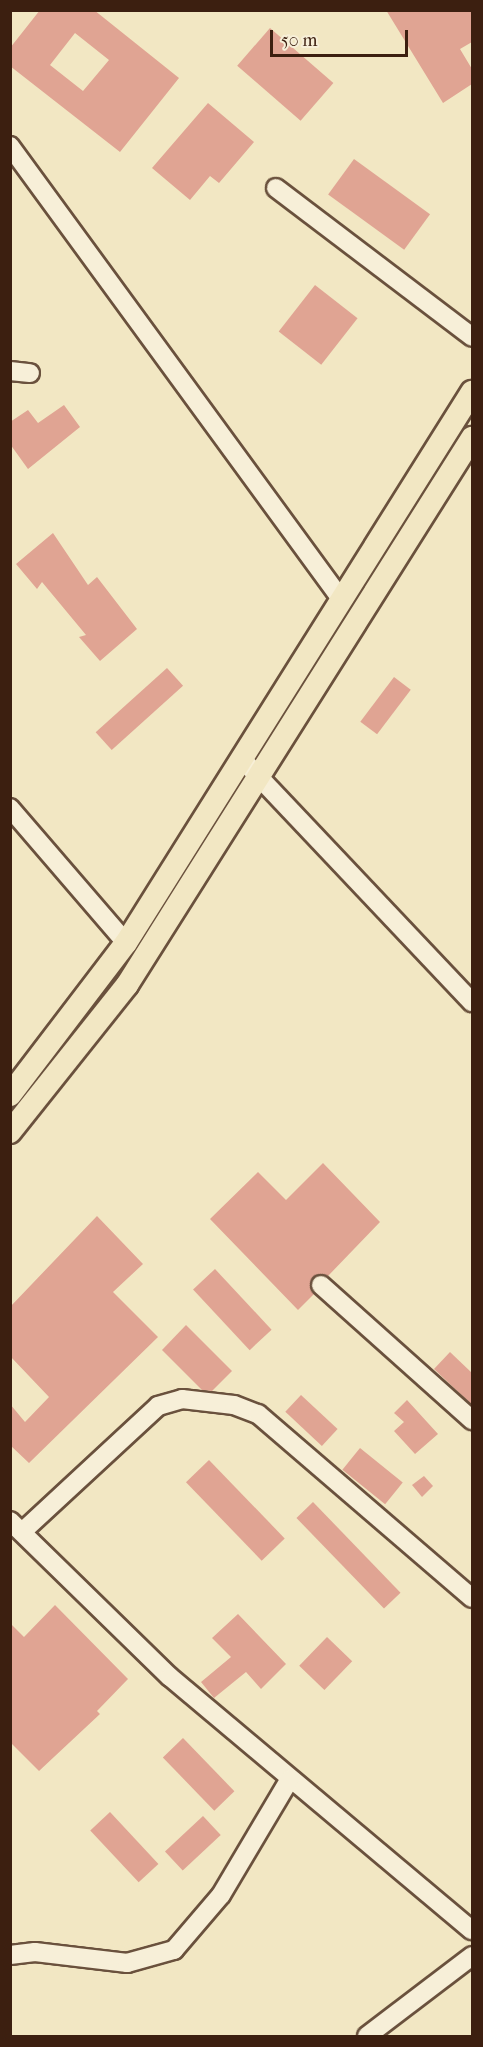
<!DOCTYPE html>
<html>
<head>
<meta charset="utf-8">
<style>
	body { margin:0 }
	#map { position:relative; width:483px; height:2047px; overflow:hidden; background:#f2e7c3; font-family:"IM FELL French Canon",serif }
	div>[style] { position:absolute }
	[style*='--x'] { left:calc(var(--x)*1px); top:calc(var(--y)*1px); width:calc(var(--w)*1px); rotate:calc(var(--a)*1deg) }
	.building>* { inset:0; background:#e0a493; transform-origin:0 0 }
	.roads { filter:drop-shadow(2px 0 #6a513d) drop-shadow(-2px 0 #6a513d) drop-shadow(0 2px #6a513d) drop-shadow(0 -2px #6a513d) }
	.minor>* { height:18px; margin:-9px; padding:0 9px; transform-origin:9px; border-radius:9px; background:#f7efd8 }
	.major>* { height:22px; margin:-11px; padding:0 11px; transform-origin:11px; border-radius:11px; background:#f2e7c3 }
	span { translate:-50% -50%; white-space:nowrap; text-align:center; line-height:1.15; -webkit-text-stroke:6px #f7efd8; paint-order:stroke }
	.frame { position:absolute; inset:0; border:12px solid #3c1f10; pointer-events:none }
	.scale { position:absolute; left:270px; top:30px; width:138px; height:27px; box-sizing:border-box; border:3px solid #3c1f10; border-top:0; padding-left:8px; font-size:18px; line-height:21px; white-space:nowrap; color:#3c1f10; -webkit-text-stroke:4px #f7efd8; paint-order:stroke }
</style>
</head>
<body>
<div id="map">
	<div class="building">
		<div style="clip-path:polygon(evenodd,40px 10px,94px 10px,179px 78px,120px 152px,10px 66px,10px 48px,40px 10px,75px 33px,109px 60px,83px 91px,50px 65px,75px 33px)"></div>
		<div style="clip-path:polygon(386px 10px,472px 10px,472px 42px,460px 49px,472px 69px,472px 84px,443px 103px)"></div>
		<div style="left:270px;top:28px;width:84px;height:50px;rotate:41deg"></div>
		<div style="clip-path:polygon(208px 103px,254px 142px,219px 183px,210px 176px,190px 200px,152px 168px)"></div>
		<div style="left:354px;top:159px;width:94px;height:44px;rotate:36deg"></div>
		<div style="left:315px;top:285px;width:54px;height:59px;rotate:38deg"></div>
		<div style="clip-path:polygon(64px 405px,80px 427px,28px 469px,10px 444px,10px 422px,28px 410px,38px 423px)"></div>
		<div style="clip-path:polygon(53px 533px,88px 585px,97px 577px,137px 629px,100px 661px,79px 637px,86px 635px,42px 582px,37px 589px,16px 564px)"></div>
		<div style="left:167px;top:668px;width:24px;height:96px;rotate:48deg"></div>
		<div style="left:394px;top:677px;width:21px;height:56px;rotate:37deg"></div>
		<div style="clip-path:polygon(323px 1163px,380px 1222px,328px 1276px,313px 1277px,314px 1294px,298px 1310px,210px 1219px,258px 1172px,286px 1200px)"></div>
		<div style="clip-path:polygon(97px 1216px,143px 1264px,113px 1292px,158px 1337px,29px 1463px,10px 1445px,10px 1404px,25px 1422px,49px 1397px,10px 1356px,10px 1307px)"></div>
		<div style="left:215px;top:1269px;width:83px;height:30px;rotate:47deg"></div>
		<div style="clip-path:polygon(186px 1325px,232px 1371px,212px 1391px,202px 1390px,162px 1350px)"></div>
		<div style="clip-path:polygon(450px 1352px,472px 1373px,472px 1405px,434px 1369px)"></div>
		<div style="left:301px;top:1395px;width:50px;height:23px;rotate:43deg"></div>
		<div style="clip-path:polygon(407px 1400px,438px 1434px,415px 1454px,394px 1431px,404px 1422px,394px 1413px)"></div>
		<div style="left:360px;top:1448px;width:55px;height:28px;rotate:39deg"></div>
		<div style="left:209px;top:1460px;width:109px;height:32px;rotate:46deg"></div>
		<div style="clip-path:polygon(424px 1476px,433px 1486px,422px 1497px,412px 1485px)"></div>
		<div style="left:313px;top:1502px;width:126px;height:23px;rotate:46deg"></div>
		<div style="clip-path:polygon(55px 1605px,128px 1679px,97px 1711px,100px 1714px,39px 1771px,10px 1742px,10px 1623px,24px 1637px)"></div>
		<div style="clip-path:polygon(238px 1614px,286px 1664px,261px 1689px,246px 1672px,214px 1698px,201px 1682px,231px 1657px,212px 1638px)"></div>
		<div style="left:327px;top:1637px;width:35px;height:40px;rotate:44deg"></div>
		<div style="left:183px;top:1738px;width:74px;height:28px;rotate:46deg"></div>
		<div style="left:110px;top:1812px;width:71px;height:27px;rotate:47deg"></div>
		<div style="left:203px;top:1816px;width:26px;height:52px;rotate:47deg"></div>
	</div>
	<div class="roads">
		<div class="minor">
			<div style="--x:10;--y:146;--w:561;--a:53.84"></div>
			<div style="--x:276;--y:188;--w:246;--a:37.2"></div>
			<div style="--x:10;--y:371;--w:20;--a:6"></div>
			<div style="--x:242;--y:759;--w:335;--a:46.6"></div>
			<div style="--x:10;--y:808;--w:178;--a:49.3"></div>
			<div style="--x:321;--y:1285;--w:203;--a:41.8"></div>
			<div style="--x:10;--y:1521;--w:223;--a:44.3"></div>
			<div style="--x:170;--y:1677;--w:394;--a:40"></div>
			<div style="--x:22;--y:1532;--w:185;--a:-42.8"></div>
			<div style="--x:158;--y:1406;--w:25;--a:-16"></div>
			<div style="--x:182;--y:1399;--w:52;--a:6.6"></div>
			<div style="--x:234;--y:1405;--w:26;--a:21"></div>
			<div style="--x:258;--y:1414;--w:282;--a:40.7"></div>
			<div style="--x:10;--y:1955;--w:25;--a:-7"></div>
			<div style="--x:35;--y:1952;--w:93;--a:6.8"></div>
			<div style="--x:127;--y:1963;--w:49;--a:-15.5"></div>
			<div style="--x:174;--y:1950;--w:72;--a:-49.5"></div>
			<div style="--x:221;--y:1895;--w:135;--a:-59.3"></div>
			<div style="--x:367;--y:2036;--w:132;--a:-37.3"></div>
		</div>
		<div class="major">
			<div style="--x:10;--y:1095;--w:191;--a:-52.7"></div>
			<div style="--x:126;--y:943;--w:651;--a:-57.87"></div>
			<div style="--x:10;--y:1132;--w:188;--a:-51.5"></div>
			<div style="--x:127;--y:985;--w:647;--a:-57.76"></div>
		</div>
	</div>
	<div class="frame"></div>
	<div class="scale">50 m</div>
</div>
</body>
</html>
